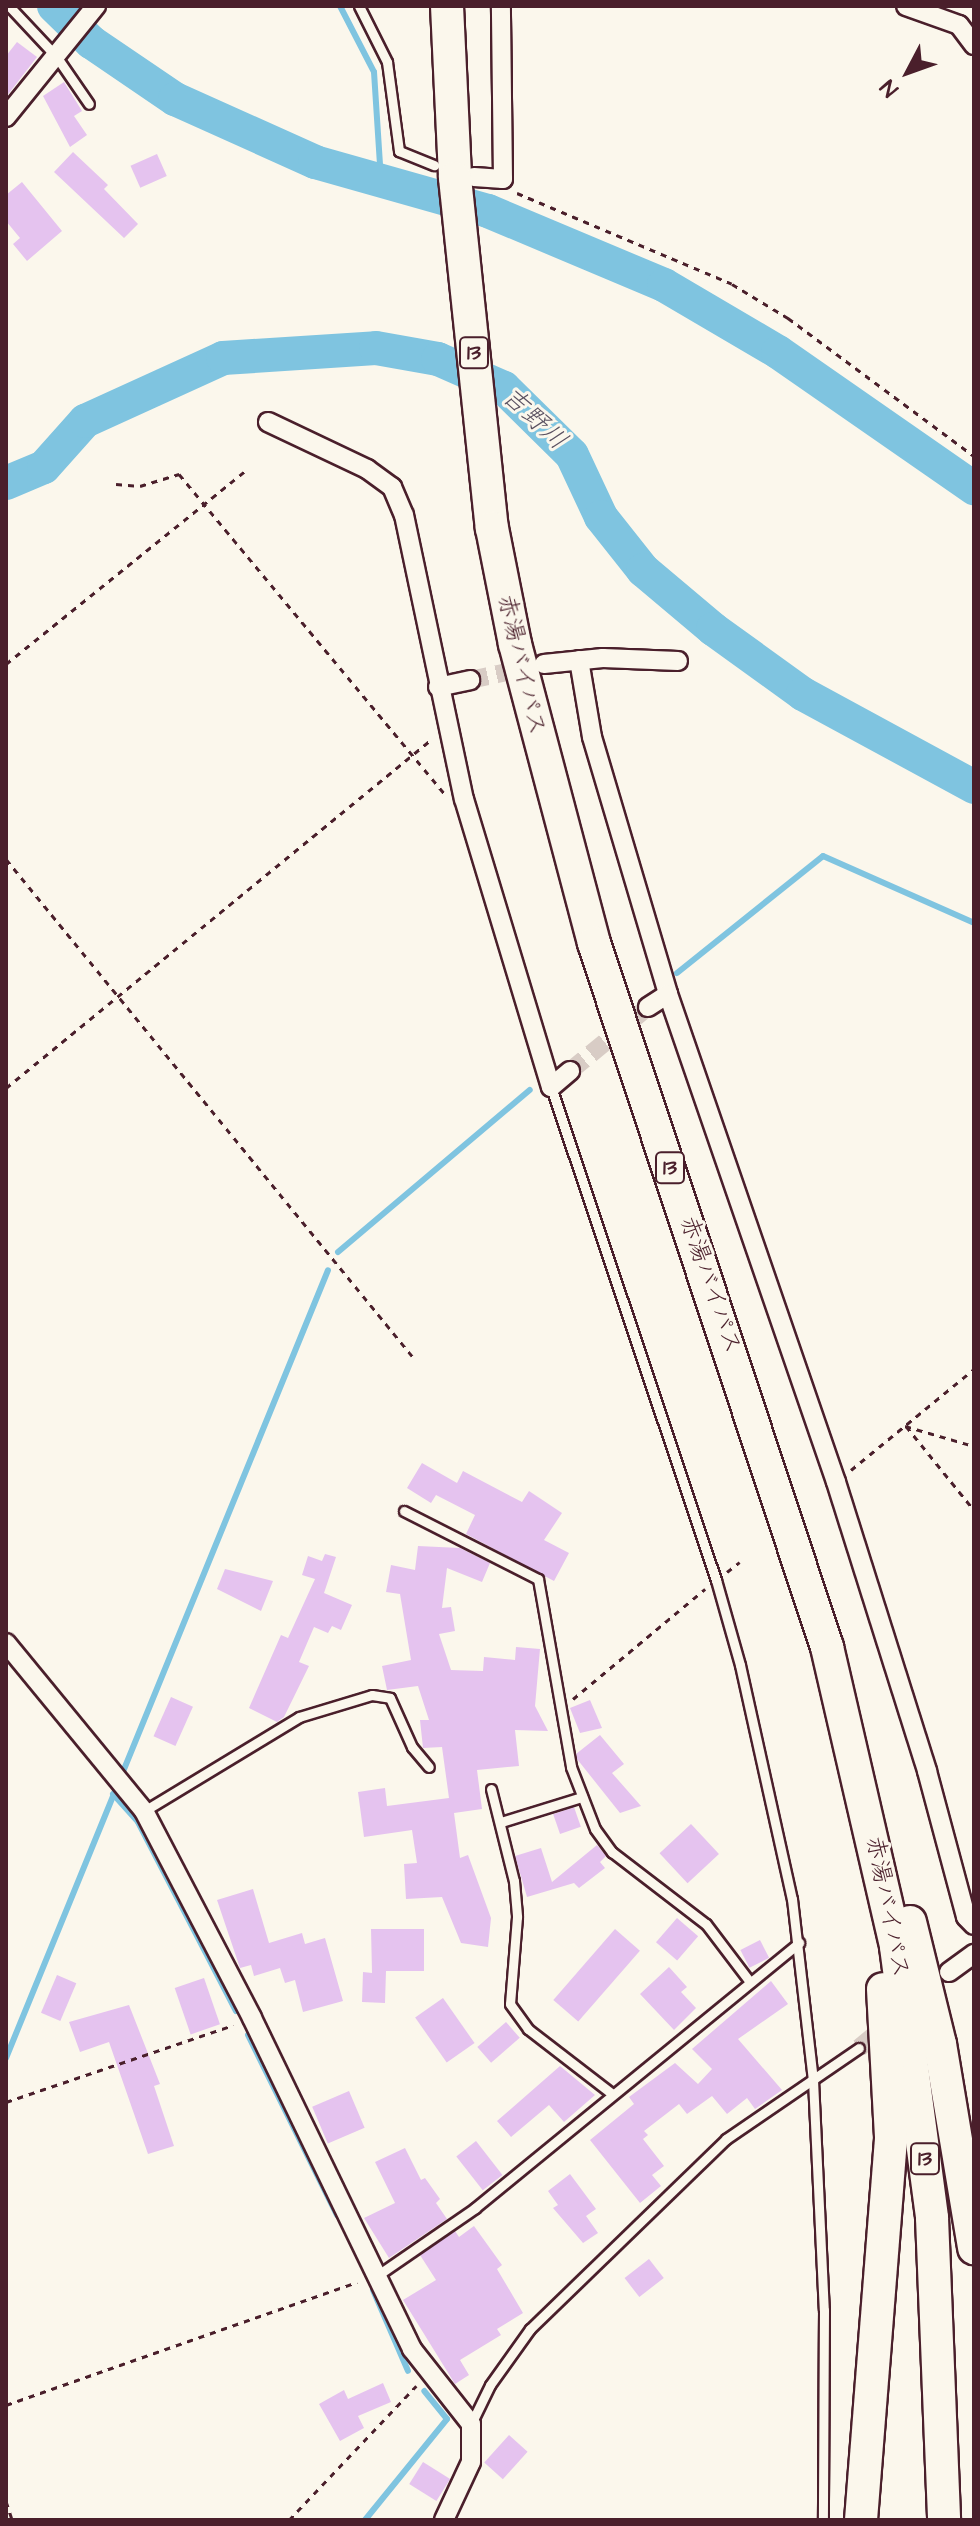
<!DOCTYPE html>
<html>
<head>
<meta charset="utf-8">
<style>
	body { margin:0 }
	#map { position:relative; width:980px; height:2526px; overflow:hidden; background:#fbf7ec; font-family:"Architects Daughter","Klee One",sans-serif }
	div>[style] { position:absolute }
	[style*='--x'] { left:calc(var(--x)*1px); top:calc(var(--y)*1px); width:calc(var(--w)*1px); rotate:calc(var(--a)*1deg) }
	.stream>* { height:6px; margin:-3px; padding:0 3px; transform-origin:3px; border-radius:3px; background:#7fc4e0 }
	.river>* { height:34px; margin:-17px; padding:0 17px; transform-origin:17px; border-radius:17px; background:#7fc4e0 }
	.building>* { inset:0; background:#e5c3ef; transform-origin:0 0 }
	.minor-tunnel>* { height:18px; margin-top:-9px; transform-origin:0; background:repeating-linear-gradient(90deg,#d8ccc5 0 18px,transparent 0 27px) }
	.path>* { height:3px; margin-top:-1.5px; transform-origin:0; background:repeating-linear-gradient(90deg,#4a1f2b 0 6px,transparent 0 12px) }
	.roads { filter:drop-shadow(2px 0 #4a1f2b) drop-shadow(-2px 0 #4a1f2b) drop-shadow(0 2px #4a1f2b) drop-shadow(0 -2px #4a1f2b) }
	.service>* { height:9px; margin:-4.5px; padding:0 4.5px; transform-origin:4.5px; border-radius:4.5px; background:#fbf7ec }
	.minor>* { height:18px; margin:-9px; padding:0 9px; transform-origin:9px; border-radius:9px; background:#fbf7ec }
	.motorway>* { height:32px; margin:-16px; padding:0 16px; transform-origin:16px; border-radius:16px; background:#fbf7ec }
	span { translate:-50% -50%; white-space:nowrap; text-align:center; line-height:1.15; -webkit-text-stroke:6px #fbf7ec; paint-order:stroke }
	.shield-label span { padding:2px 6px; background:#fbf7ec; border:2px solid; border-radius:6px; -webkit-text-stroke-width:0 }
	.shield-label { font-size:22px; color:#4a1f2b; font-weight:700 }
	.street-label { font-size:24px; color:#4a1f2b }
	.water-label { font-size:26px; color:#5a5161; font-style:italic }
	.frame { position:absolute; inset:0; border:8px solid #4a1f2b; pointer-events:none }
	.north { position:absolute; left:868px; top:32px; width:80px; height:80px; -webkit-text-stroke:6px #fbf7ec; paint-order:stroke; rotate:229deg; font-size:22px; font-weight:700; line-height:32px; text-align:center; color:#4a1f2b }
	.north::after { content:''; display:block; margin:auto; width:28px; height:36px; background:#4a1f2b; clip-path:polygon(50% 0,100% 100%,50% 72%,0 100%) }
</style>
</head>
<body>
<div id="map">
	<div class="stream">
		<div style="--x:340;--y:6;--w:74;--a:62.7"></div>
		<div style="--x:374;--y:72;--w:107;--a:86.3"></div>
		<div style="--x:677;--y:973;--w:187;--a:-38.7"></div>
		<div style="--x:823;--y:856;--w:165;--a:23.9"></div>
		<div style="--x:338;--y:1252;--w:251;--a:-40.2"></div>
		<div style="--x:113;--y:1794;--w:38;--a:48"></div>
		<div style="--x:138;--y:1822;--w:213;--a:62.6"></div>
		<div style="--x:248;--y:2035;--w:201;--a:63.7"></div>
		<div style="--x:6;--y:2058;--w:851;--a:-67.77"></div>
		<div style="--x:373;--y:2290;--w:88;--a:66.6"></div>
		<div style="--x:365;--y:2520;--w:130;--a:-50.9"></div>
		<div style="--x:447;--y:2419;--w:36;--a:-129"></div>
	</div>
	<div class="river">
		<div style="--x:54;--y:6;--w:52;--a:44.2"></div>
		<div style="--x:91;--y:42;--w:102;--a:34.2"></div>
		<div style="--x:175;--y:99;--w:154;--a:24.2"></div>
		<div style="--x:315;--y:162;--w:180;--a:15.8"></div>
		<div style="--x:488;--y:211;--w:191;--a:22.8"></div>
		<div style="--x:664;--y:285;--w:132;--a:30.4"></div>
		<div style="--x:778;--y:352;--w:239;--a:34.8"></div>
		<div style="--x:6;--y:483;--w:41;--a:-22.8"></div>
		<div style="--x:44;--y:467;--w:62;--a:-48.3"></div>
		<div style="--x:85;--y:421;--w:152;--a:-24.5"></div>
		<div style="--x:223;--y:358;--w:153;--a:-3.7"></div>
		<div style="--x:376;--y:348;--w:63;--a:10.1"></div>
		<div style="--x:438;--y:359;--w:72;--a:23.7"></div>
		<div style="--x:504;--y:388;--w:95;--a:44.6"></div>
		<div style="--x:572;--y:455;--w:68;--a:64.9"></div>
		<div style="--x:601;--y:517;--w:68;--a:51.6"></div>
		<div style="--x:643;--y:570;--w:92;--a:40.1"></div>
		<div style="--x:713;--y:629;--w:111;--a:35.8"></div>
		<div style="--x:803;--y:694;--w:195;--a:28.5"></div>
	</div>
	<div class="building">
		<div style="clip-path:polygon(17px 42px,37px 57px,6px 97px,6px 56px)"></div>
		<div style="clip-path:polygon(64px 82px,82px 111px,74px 116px,87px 135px,70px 147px,43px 96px)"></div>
		<div style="clip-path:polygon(73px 152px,108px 185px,104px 189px,138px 224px,124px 238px,54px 172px)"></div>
		<div style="left:157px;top:154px;width:24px;height:29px;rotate:66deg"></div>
		<div style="clip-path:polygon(22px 182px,62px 231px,27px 261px,13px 244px,20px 238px,6px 221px,6px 195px)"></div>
		<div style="clip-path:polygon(422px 1463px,457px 1483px,463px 1471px,522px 1502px,529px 1491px,562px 1513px,544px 1540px,569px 1553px,554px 1581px,466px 1534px,475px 1515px,436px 1495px,431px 1503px,407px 1488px)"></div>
		<div style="clip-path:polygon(418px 1546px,460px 1548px,490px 1563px,482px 1582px,447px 1568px,442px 1608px,451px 1607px,455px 1631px,439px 1634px,451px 1670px,483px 1671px,484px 1657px,515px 1660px,516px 1647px,540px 1649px,535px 1706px,548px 1731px,515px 1730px,519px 1766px,477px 1770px,482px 1809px,454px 1813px,460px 1858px,468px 1855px,491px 1918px,488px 1947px,461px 1943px,442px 1897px,406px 1899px,404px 1864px,417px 1863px,412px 1830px,364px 1837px,358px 1792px,385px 1788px,387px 1806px,449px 1798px,442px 1747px,423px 1748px,420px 1720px,429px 1720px,418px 1686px,387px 1690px,382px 1666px,411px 1660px,400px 1594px,386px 1592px,391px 1565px,415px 1570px)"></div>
		<div style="clip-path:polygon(325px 1554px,336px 1557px,324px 1593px,352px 1605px,341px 1630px,332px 1626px,328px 1633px,314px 1627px,299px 1662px,309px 1666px,284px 1717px,277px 1722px,249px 1708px,281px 1635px,288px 1638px,315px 1579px,302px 1575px,308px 1556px,322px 1561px)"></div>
		<div style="clip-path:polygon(225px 1569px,273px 1581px,261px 1611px,217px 1589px)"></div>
		<div style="left:171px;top:1697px;width:24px;height:43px;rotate:24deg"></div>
		<div style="clip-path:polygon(590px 1700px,602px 1728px,580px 1733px,570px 1708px)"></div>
		<div style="clip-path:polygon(600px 1735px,624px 1764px,612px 1773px,641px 1806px,620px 1813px,577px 1759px,576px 1754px)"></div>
		<div style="left:574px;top:1807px;width:21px;height:22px;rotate:71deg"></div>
		<div style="left:691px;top:1824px;width:41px;height:43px;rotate:47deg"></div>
		<div style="clip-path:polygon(597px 1845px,606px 1856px,600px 1862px,605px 1868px,579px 1888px,574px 1883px,527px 1897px,515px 1856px,541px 1848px,552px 1882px)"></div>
		<div style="clip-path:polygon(253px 1889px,269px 1943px,302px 1933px,305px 1944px,325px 1938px,343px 2001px,303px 2012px,295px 1980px,285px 1983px,280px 1968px,254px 1976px,251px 1965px,240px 1968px,217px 1900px)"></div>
		<div style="left:677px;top:1918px;width:28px;height:32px;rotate:41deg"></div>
		<div style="clip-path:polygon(371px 1929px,424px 1929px,424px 1971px,386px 1971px,385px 2003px,362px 2002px,363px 1972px,372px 1973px)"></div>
		<div style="left:615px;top:1929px;width:33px;height:94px;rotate:41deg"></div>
		<div style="left:760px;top:1940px;width:20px;height:22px;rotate:63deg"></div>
		<div style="clip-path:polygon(669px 1967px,687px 1987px,681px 1992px,696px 2008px,674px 2030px,640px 1994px)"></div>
		<div style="left:57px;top:1975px;width:21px;height:41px;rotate:23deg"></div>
		<div style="left:204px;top:1978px;width:49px;height:31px;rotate:71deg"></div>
		<div style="clip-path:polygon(771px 1981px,788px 2004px,738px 2039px,782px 2090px,755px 2109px,747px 2098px,727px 2114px,712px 2096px,687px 2114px,679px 2104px,644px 2131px,648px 2135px,643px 2139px,664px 2166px,652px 2175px,661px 2186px,640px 2203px,590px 2140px,634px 2104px,629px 2097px,675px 2063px,698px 2084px,712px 2069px,692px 2049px)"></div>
		<div style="left:443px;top:1998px;width:55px;height:34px;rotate:55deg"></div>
		<div style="clip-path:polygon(129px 2005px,160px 2084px,154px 2086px,174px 2146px,148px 2154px,109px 2042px,80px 2052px,69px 2022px)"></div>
		<div style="left:506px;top:2022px;width:21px;height:38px;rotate:49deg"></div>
		<div style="clip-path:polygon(560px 2066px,595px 2095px,564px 2122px,549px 2105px,511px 2137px,497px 2121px)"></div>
		<div style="left:349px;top:2091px;width:40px;height:40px;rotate:67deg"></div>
		<div style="left:476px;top:2141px;width:43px;height:25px;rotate:52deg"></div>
		<div style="clip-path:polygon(405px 2148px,421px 2180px,425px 2178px,440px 2199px,436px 2203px,447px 2219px,389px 2258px,364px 2218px,395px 2203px,375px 2162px)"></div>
		<div style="clip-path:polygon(570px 2174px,596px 2209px,586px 2216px,598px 2233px,583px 2243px,553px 2208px,558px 2205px,548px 2191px)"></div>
		<div style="clip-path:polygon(474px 2226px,502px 2265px,497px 2269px,523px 2313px,497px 2329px,501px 2335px,460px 2360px,469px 2375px,455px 2384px,403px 2300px,436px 2280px,420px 2255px,455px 2231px,459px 2237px)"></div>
		<div style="left:649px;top:2259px;width:24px;height:31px;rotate:52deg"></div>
		<div style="clip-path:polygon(383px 2383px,391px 2402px,358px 2416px,364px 2428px,340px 2441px,319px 2404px,344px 2390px,348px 2399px)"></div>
		<div style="left:509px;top:2435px;width:25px;height:37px;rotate:42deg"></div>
		<div style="left:423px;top:2462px;width:32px;height:26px;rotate:32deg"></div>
	</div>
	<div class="minor-tunnel">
		<div style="--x:470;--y:680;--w:61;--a:-12.2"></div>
		<div style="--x:570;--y:1071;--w:101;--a:-39.4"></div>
		<div style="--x:859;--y:2048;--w:39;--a:-40"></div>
	</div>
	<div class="path">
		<div style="--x:517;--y:193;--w:233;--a:22.9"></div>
		<div style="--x:732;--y:284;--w:66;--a:31.3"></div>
		<div style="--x:788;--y:318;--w:232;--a:36.6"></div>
		<div style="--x:116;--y:484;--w:24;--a:5"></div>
		<div style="--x:140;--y:486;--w:41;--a:-17.1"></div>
		<div style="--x:179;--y:474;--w:416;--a:50.3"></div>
		<div style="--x:6;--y:664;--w:311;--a:-38.9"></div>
		<div style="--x:6;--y:859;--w:642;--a:50.75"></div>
		<div style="--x:6;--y:1088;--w:551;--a:-39.33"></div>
		<div style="--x:905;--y:1426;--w:72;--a:16.2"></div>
		<div style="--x:906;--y:1426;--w:108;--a:51"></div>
		<div style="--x:851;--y:1470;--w:159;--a:-39.4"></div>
		<div style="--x:727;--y:1572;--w:16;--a:-38"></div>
		<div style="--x:573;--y:1699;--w:172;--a:-39.8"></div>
		<div style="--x:6;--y:2102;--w:240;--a:-18.7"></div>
		<div style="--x:6;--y:2405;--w:372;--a:-19.3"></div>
		<div style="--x:6;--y:2501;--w:20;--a:72"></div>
		<div style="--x:289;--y:2520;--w:185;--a:-46.5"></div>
	</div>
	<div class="roads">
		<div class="service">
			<div style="--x:9;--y:6;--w:69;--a:46.8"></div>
			<div style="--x:56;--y:56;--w:58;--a:55.5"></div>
			<div style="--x:359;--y:6;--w:63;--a:63.4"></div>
			<div style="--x:387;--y:62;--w:90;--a:82.3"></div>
			<div style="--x:399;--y:151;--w:38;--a:22"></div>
			<div style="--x:551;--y:1087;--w:520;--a:71.5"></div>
			<div style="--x:716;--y:1580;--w:88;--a:74.2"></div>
			<div style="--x:740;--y:1665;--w:240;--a:77.5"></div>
			<div style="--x:792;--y:1899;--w:182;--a:83.4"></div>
			<div style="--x:813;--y:2080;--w:230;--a:87.3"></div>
			<div style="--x:824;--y:2310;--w:210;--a:90.3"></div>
			<div style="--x:404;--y:1511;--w:150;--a:26.9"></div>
			<div style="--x:538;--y:1579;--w:191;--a:80"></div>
			<div style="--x:571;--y:1767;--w:66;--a:68.8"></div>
			<div style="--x:595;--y:1829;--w:29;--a:54"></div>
			<div style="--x:612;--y:1852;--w:118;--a:37.5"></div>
			<div style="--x:706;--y:1924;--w:73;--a:52.8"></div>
			<div style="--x:491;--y:1789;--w:95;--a:76"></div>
			<div style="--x:514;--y:1881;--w:36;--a:85"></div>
			<div style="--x:517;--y:1917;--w:87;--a:94.6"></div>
			<div style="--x:510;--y:2004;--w:31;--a:54"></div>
			<div style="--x:528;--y:2029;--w:105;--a:37.6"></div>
			<div style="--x:144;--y:1811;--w:181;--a:-31.2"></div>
			<div style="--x:299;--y:1717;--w:76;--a:-16.8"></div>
			<div style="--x:372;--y:1695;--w:18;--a:9"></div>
			<div style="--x:390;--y:1698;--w:54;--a:65.8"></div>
			<div style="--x:412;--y:1747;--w:26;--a:50"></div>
			<div style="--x:501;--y:1822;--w:85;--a:-17.2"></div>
			<div style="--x:378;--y:2275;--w:118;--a:-34.6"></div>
			<div style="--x:475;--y:2208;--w:419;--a:-39.3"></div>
			<div style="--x:471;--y:2424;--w:43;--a:-64"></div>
			<div style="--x:490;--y:2385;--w:69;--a:-54.5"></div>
			<div style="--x:530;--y:2329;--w:273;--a:-44.1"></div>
			<div style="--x:726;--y:2139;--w:161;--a:-34.4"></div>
		</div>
		<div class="minor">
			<div style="--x:906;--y:6;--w:56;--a:19.7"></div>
			<div style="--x:959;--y:25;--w:25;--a:53"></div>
			<div style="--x:6;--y:117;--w:143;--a:-51"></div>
			<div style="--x:474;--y:177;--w:29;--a:4"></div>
			<div style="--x:503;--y:179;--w:173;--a:-90.7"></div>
			<div style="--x:268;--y:422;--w:110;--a:25.4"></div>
			<div style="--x:367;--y:469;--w:31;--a:36"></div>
			<div style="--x:392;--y:487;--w:30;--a:67"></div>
			<div style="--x:404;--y:515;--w:290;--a:78.1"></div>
			<div style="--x:464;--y:799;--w:301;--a:73.2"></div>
			<div style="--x:551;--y:1087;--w:25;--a:-40"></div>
			<div style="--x:579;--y:660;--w:78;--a:80.4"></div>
			<div style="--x:592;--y:737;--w:268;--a:73.5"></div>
			<div style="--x:668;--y:994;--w:516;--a:71"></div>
			<div style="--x:836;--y:1482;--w:303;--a:72.5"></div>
			<div style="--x:927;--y:1771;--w:151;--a:75"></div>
			<div style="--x:966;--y:1917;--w:11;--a:45"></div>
			<div style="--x:544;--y:664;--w:59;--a:-5.8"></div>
			<div style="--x:603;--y:658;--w:75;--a:2.3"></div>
			<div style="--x:438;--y:687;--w:33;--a:-12"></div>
			<div style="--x:648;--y:1007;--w:24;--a:-33"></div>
			<div style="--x:6;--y:1643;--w:217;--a:50.6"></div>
			<div style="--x:144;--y:1811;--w:233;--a:62.4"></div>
			<div style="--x:252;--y:2018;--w:368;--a:64.2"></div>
			<div style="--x:412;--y:2349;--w:95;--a:51.8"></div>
			<div style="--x:471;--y:2424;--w:38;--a:90"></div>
			<div style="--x:471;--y:2462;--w:64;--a:115"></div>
			<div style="--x:949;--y:1972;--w:31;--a:-36"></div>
		</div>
		<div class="motorway">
			<div style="--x:447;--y:6;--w:172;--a:87.3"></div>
			<div style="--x:455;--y:178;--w:352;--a:84"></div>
			<div style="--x:492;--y:528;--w:118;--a:78.8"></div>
			<div style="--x:515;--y:644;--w:309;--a:75.2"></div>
			<div style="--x:594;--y:943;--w:742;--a:71.69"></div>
			<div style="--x:827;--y:1647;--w:308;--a:77"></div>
			<div style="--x:896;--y:1947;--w:273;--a:82.4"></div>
			<div style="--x:932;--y:2218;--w:302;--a:87.7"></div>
			<div style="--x:910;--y:1922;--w:126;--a:76.2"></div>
			<div style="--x:940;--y:2044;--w:207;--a:80.5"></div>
			<div style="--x:861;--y:2520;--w:384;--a:-85.5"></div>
			<div style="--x:891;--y:2137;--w:148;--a:-93.1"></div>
		</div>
	</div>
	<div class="shield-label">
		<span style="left:474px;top:353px">13</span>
		<span style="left:670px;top:1168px">13</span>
		<span style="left:925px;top:2159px">13</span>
	</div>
	<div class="street-label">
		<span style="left:521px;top:665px;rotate:77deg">赤湯バイパス</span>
		<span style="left:710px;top:1285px;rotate:71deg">赤湯バイパス</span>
		<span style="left:887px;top:1907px;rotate:79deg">赤湯バイパス</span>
	</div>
	<div class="water-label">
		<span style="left:534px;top:419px;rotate:43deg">吉野川</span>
	</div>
	<div class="frame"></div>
	<div class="north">N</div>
</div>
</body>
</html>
